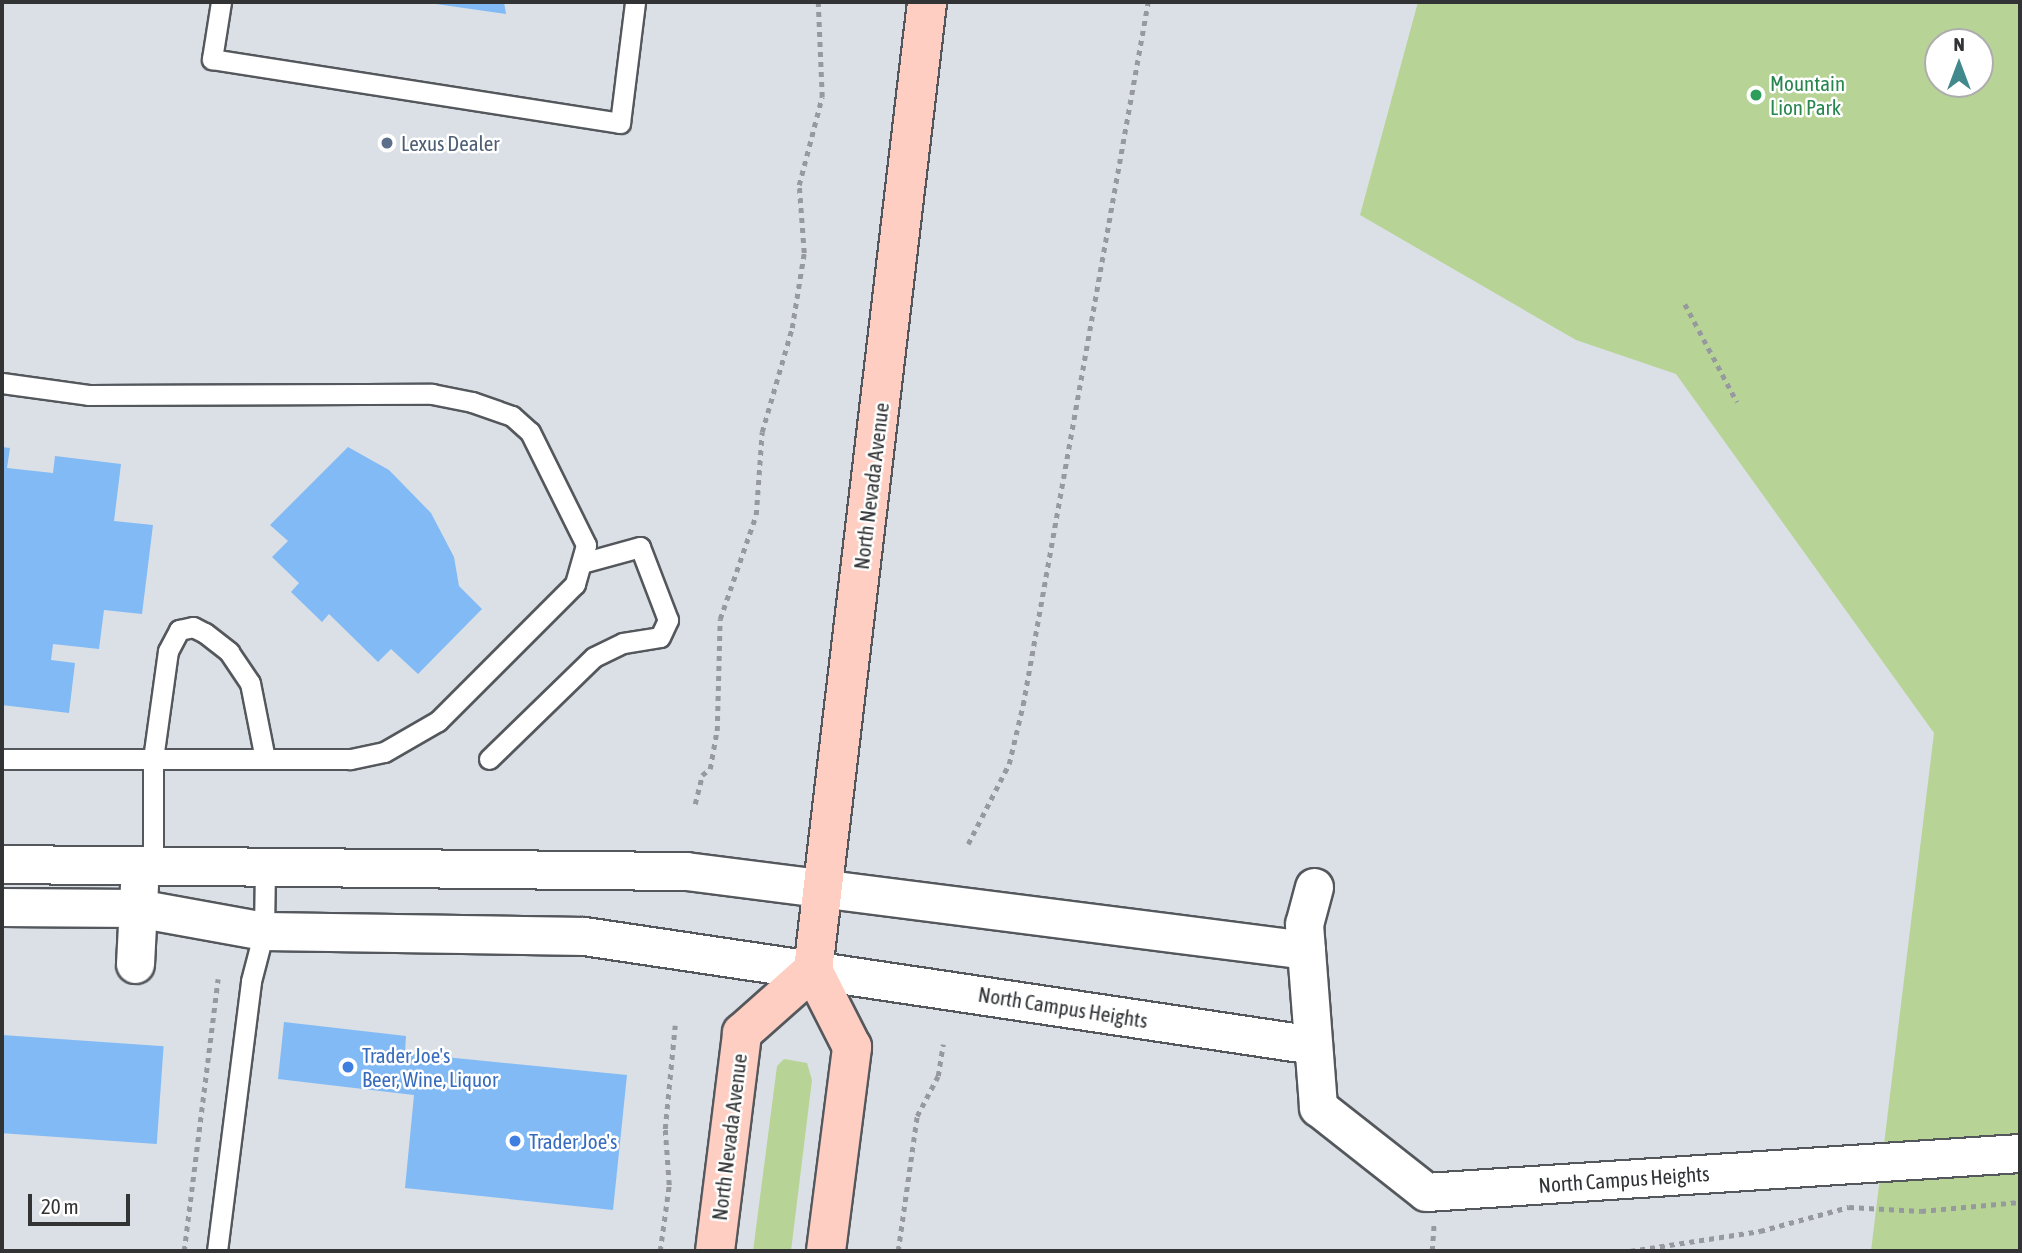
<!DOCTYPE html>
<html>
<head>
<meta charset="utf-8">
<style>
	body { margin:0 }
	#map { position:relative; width:2022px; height:1253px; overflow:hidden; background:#dae0e5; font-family:"Asap Condensed",sans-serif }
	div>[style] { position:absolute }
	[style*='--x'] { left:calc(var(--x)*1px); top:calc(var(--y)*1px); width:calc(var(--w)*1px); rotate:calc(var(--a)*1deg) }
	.green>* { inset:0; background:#b7d496 }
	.building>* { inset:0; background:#82baf5; transform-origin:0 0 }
	.path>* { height:4.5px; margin-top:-2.25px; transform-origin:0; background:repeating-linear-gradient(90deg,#969a9e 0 5px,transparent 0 10px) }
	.roads { filter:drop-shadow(2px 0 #54585d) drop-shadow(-2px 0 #54585d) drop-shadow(0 2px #54585d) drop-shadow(0 -2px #54585d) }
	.lane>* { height:19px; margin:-9.5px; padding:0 9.5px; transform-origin:9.5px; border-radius:9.5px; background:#fff }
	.street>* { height:37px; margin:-18.5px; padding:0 18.5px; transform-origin:18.5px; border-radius:18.5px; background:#fff }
	.primary>* { height:38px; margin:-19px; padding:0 19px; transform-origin:19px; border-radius:19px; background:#fdcec1 }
	.dots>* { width:19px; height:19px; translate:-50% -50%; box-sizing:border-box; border:4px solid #fff; border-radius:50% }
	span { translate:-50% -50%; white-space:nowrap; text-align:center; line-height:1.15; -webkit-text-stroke:5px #fff; paint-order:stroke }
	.leisure-label { font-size:21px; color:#27864d }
	.left { translate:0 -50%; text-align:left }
	.service-label { font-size:21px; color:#4e5e75 }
	.street-label { font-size:21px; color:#313335 }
	.shop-label { font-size:21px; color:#366cbe }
	.frame { position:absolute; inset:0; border:4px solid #313335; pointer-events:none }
	.north { position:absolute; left:1924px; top:28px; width:70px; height:70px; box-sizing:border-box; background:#fff; border:2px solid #adadae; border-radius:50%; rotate:0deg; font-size:19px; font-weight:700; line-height:28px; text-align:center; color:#313335 }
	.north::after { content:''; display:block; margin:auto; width:24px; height:32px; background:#41898c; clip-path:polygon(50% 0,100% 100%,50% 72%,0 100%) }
	.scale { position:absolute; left:28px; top:1194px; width:102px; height:32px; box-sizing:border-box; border:4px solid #313335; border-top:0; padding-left:9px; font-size:21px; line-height:24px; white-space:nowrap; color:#313335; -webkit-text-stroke:5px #fff; paint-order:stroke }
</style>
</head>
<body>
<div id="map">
	<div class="green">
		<div style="clip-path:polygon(evenodd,1418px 2px,2020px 2px,2020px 1251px,1871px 1251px,1934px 733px,1676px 374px,1576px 340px,1360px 215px,1418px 2px,1938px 42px,1980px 42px,1980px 84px,1938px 84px,1938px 42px)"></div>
		<div style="clip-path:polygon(784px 1059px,807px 1063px,812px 1080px,791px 1251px,753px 1251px,777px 1066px)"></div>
	</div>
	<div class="building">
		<div style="clip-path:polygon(430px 2px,504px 2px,506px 14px,429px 3px)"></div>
		<div style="clip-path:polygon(2px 447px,10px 448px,7px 468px,53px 473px,55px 456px,121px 464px,114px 521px,153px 525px,142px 614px,104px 610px,99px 649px,53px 644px,51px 660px,75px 663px,69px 713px,2px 705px)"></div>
		<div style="clip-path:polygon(348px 447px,389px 470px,431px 513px,454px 557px,459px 586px,482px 609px,418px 674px,391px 649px,378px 662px,329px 614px,322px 622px,291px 592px,299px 583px,272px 557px,288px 541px,270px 525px)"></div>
		<div style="clip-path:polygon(284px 1022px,406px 1036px,405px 1053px,627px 1075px,613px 1210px,405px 1188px,414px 1095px,278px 1079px)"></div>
		<div style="left:2px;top:1035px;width:162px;height:98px;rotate:4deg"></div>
	</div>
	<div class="path">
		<div style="--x:1685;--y:304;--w:111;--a:62"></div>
		<div style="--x:695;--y:804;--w:30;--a:-76"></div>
		<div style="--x:702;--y:775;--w:10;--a:-37"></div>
		<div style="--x:710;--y:769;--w:39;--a:-80"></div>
		<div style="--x:717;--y:731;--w:112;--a:-88.5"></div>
		<div style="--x:720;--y:619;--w:110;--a:-70.9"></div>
		<div style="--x:756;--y:515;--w:83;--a:-85.9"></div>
		<div style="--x:762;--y:432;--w:108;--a:-73.9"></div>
		<div style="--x:792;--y:328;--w:76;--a:-80.9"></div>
		<div style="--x:804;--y:253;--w:68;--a:-94.2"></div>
		<div style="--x:799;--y:185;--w:91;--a:-75.4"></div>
		<div style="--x:822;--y:97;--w:95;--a:-92.4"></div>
		<div style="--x:968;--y:844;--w:90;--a:-62.9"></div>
		<div style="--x:1009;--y:764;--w:61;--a:-76.7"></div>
		<div style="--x:1023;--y:705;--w:714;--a:-79.92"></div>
		<div style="--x:184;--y:1251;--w:274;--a:-82.9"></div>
		<div style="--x:660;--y:1251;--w:67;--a:-82.2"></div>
		<div style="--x:669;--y:1185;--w:56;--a:-94.1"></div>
		<div style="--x:665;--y:1129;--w:104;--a:-84.5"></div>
		<div style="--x:898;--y:1251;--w:136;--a:-82"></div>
		<div style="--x:917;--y:1116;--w:45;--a:-62.3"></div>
		<div style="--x:938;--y:1076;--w:32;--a:-81"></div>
		<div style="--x:1432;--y:1251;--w:27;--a:-86"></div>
		<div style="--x:1630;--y:1251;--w:132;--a:-8.7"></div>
		<div style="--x:1760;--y:1231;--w:92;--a:-15.1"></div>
		<div style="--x:1849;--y:1207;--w:72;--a:3.2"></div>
		<div style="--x:1921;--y:1211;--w:99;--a:-5.2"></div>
	</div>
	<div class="roads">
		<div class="lane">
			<div style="--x:221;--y:2;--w:58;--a:99"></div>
			<div style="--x:212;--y:59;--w:413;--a:8.9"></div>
			<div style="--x:620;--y:123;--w:122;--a:-82.9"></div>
			<div style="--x:2;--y:383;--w:87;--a:7.9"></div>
			<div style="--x:88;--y:395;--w:344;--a:-0.2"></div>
			<div style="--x:432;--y:394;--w:41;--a:11.3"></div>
			<div style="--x:472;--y:402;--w:42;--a:19.3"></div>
			<div style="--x:512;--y:416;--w:24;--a:42"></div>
			<div style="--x:530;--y:432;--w:126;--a:63.6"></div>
			<div style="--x:586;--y:545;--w:41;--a:105.8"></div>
			<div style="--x:575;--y:584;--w:194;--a:135"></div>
			<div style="--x:438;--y:721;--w:62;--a:150.1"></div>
			<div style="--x:384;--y:752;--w:35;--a:168"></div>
			<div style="--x:350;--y:759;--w:348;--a:180"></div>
			<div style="--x:489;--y:759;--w:146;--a:-44.2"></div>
			<div style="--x:594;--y:657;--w:32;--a:-26"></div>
			<div style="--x:623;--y:643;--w:37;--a:-9"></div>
			<div style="--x:660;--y:637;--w:19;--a:-65"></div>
			<div style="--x:668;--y:620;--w:78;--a:-111"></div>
			<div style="--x:640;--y:547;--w:57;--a:164.7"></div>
			<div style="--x:153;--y:864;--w:105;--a:-90"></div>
			<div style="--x:153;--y:759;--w:109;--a:-82.1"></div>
			<div style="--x:168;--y:651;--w:24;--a:-62"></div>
			<div style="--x:179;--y:630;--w:14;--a:-12"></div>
			<div style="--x:193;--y:627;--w:13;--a:27"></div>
			<div style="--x:205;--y:633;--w:31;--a:38"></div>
			<div style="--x:229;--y:652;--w:37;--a:56"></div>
			<div style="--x:250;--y:683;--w:77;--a:78.8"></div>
			<div style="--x:217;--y:1251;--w:272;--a:-82.8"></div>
			<div style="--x:251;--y:981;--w:52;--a:-75.4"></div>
			<div style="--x:264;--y:931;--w:67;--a:-89.1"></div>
		</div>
		<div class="street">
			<div style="--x:2;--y:864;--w:684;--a:0.59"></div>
			<div style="--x:686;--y:871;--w:625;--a:7.26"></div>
			<div style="--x:1314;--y:887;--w:38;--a:105"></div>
			<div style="--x:1304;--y:924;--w:184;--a:85.6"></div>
			<div style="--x:1318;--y:1107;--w:137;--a:38.2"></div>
			<div style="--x:1426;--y:1192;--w:595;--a:-3.76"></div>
			<div style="--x:2;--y:907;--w:135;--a:0.4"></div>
			<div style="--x:137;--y:908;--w:129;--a:10.3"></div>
			<div style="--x:264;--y:931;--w:320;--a:0.9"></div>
			<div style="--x:584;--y:936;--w:737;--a:8.5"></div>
			<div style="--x:135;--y:964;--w:79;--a:-87.1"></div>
		</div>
		<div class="primary">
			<div style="--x:715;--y:1251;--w:220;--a:-82.9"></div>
			<div style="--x:742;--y:1033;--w:95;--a:-41.6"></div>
			<div style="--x:826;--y:1251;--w:206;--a:-82.7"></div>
			<div style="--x:852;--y:1047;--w:86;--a:-116.9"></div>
			<div style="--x:813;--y:970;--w:975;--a:-83.28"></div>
		</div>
	</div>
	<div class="dots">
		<div style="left:1756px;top:95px;background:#2e9e5b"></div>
		<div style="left:387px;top:143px;background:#5c6f8a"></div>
		<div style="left:348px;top:1067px;background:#3f7fe0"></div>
		<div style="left:515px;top:1141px;background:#3f7fe0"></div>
	</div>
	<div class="leisure-label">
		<span class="left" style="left:1770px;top:95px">Mountain<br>Lion Park</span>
	</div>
	<div class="service-label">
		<span class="left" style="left:401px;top:143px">Lexus Dealer</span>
	</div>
	<div class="street-label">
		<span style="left:871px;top:486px;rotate:-83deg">North Nevada Avenue</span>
		<span style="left:1063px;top:1007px;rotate:9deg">North Campus Heights</span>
		<span style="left:729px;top:1137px;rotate:-83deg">North Nevada Avenue</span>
		<span style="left:1624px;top:1179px;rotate:-4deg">North Campus Heights</span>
	</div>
	<div class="shop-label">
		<span class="left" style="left:362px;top:1067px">Trader Joe's<br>Beer, Wine, Liquor</span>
		<span class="left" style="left:529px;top:1141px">Trader Joe's</span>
	</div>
	<div class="frame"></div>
	<div class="north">N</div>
	<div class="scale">20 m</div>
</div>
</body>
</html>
